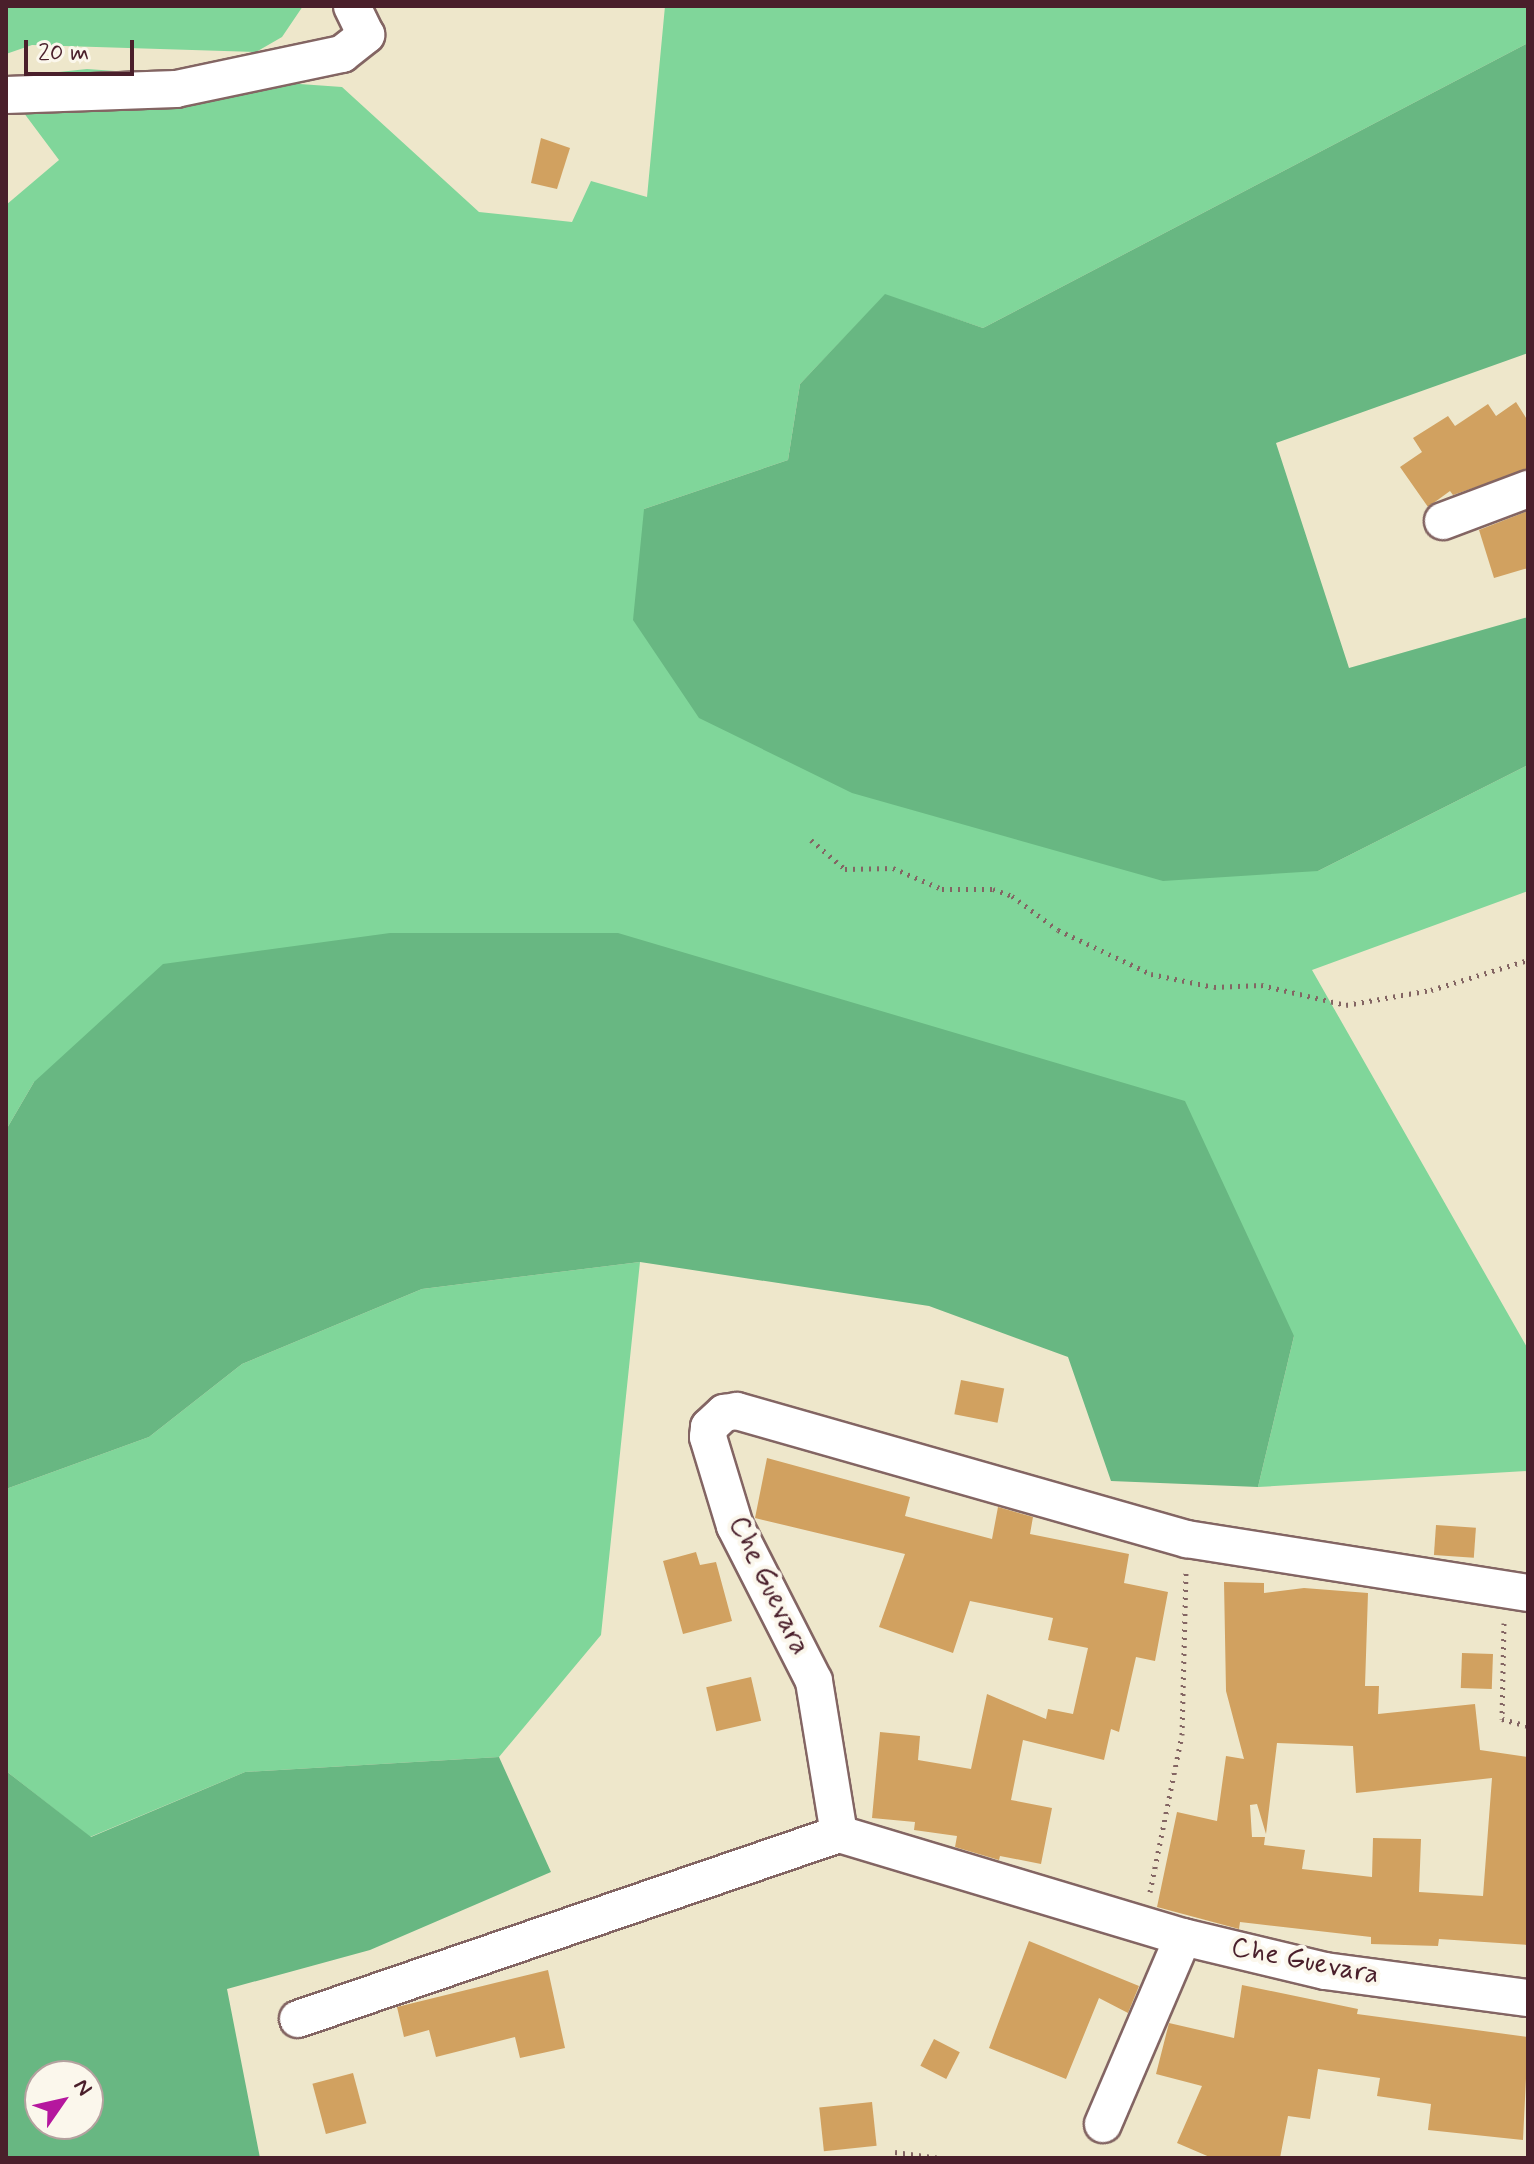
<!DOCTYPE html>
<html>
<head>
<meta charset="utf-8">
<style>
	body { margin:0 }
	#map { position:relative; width:1534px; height:2164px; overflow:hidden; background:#eee7cb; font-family:Mynerve,sans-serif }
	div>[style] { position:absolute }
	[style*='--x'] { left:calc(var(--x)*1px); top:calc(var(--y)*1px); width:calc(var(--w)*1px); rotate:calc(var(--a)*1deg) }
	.green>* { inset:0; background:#80d69a }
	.forest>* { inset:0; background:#68b782 }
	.building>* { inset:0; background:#d1a160; transform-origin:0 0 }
	.path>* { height:5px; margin-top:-2.5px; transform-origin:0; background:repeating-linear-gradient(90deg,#836563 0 2px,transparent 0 8px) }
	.roads { filter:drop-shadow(2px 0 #836563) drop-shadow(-2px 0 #836563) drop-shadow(0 2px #836563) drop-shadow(0 -2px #836563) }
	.minor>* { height:36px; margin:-18px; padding:0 18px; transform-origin:18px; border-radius:18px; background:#fff }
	span { translate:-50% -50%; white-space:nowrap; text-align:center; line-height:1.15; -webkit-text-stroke:8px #fbf7ec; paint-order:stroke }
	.street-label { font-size:28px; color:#4a1f2b }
	.frame { position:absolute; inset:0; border:8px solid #4a1f2b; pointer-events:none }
	.north { position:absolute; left:24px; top:2060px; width:80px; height:80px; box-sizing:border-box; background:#fbf7ec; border:2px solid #b4a19f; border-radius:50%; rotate:56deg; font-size:22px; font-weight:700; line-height:32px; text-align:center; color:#4a1f2b }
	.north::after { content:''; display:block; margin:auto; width:28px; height:36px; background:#b5179e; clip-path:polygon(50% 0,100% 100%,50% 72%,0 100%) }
	.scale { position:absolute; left:24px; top:40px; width:110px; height:36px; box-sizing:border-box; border:4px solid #4a1f2b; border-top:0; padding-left:10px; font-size:24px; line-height:28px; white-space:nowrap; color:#4a1f2b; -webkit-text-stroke:6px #fbf7ec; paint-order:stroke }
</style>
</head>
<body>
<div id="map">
	<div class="green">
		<div style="clip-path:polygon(6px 6px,303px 6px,282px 37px,256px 52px,32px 45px,6px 54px)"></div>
		<div style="clip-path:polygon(665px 6px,1528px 6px,1528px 43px,983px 328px,885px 295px,800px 384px,788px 460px,644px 509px,1318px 871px,1528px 765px,1528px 891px,1312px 970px,1528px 1349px,1528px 1471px,1258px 1487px,1294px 1336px,34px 1082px,6px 1130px,6px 205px,59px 160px,6px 89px,40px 74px,87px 69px,342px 87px,479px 212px,572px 222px,591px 181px,647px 197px)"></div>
		<div style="clip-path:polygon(640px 1262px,601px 1635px,499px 1757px,245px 1772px,90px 1837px,6px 1771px,6px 1489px,149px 1437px,242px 1364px,422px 1289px)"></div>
	</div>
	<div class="forest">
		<div style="clip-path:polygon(1528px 43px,1528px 353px,1276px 443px,1349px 668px,1528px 617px,1528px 765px,1318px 871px,1163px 881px,852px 793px,699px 718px,633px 620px,644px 509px,788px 460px,800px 384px,885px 294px,983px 328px)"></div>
		<div style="clip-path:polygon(390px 933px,618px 933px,1185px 1101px,1294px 1336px,1258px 1487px,1111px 1481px,1068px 1357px,929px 1306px,640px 1262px,422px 1289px,242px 1364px,149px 1437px,6px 1489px,6px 1130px,34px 1082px,163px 964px)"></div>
		<div style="clip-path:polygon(evenodd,499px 1757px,551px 1872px,370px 1950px,227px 1989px,260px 2158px,6px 2158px,6px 1771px,91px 1837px,245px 1772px,499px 1757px,40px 2076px,88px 2076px,88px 2124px,40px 2124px,40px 2076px)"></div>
	</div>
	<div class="building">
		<div style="clip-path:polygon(541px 138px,570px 148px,557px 189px,531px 183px)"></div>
		<div style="clip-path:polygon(1516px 402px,1528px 421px,1528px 469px,1453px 495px,1450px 491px,1428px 507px,1400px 467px,1422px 452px,1413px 438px,1448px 416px,1455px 426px,1488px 404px,1496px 416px)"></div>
		<div style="clip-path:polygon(1528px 511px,1528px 568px,1494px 578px,1479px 530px)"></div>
		<div style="left:961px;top:1380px;width:44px;height:35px;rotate:11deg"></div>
		<div style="clip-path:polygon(767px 1458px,910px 1497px,905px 1516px,992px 1539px,998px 1507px,1033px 1517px,1030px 1534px,1129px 1554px,1124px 1583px,1168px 1592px,1155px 1661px,1136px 1657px,1119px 1732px,1111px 1729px,1104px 1760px,1023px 1740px,1011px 1800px,1052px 1808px,1041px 1864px,1000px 1856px,999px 1860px,955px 1847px,957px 1836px,914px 1830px,915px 1822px,872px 1818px,880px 1732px,920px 1736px,918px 1760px,971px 1769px,987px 1694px,1046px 1719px,1048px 1709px,1073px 1714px,1088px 1648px,1048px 1640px,1053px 1618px,970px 1601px,953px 1653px,879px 1627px,905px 1554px,755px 1518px)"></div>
		<div style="left:1436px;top:1525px;width:40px;height:30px;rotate:4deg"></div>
		<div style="clip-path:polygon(696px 1552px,700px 1565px,716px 1562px,732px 1621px,683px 1634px,663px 1561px)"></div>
		<div style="clip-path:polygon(evenodd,1224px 1582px,1264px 1583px,1264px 1593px,1304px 1588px,1368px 1593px,1365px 1686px,1379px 1686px,1378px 1714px,1475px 1704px,1480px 1750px,1528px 1757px,1528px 1945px,1439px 1939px,1438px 1946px,1371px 1944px,1371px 1937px,1240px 1922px,1239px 1929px,1157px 1907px,1177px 1812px,1217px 1821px,1226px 1756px,1244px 1759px,1226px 1691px,1224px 1582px,1277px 1743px,1353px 1746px,1356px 1793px,1492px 1778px,1483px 1896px,1419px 1892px,1421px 1839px,1373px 1838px,1372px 1877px,1302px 1869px,1305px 1850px,1264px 1845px,1265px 1837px,1252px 1837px,1250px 1805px,1257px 1804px,1266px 1834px,1277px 1743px)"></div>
		<div style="left:1462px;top:1653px;width:31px;height:35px;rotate:2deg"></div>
		<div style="left:751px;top:1677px;width:45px;height:46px;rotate:77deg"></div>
		<div style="clip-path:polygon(1029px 1941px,1139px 1986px,1128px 2013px,1099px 1998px,1066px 2079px,989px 2048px)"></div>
		<div style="clip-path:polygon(548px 1970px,565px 2048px,520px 2058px,515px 2037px,436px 2057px,429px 2030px,404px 2037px,397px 2007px)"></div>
		<div style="clip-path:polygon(1242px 1985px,1358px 2009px,1357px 2014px,1528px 2037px,1523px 2140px,1428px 2130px,1431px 2104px,1377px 2096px,1380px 2078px,1318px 2069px,1310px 2119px,1288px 2116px,1280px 2158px,1212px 2158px,1177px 2143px,1202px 2086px,1156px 2074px,1169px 2023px,1234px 2038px)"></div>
		<div style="left:934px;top:2039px;width:29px;height:30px;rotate:27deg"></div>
		<div style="left:353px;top:2073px;width:52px;height:42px;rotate:75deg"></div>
		<div style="left:872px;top:2102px;width:44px;height:53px;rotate:84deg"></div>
	</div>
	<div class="path">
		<div style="--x:811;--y:840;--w:45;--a:40.5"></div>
		<div style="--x:845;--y:869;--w:48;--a:-1.2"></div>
		<div style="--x:893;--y:868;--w:53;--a:23.2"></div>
		<div style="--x:942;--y:889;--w:51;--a:0"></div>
		<div style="--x:993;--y:889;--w:20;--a:20"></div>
		<div style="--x:1012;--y:896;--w:57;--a:36.5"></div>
		<div style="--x:1058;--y:930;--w:103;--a:25.3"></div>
		<div style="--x:1151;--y:974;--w:64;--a:11.7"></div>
		<div style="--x:1214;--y:987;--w:47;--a:-2.4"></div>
		<div style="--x:1261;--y:985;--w:87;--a:13.2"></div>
		<div style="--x:1346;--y:1005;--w:86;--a:-10"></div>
		<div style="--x:1431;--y:990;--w:102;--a:-17.2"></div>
		<div style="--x:1504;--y:1623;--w:96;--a:91.2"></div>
		<div style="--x:1502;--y:1719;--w:27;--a:15"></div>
		<div style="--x:1150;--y:1892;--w:160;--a:-78.5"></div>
		<div style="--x:1182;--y:1735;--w:162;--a:-88.6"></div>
		<div style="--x:895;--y:2152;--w:45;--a:7.6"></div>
	</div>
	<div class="roads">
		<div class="minor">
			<div style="--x:6;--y:95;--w:170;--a:-2"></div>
			<div style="--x:176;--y:89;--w:170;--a:-11.9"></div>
			<div style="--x:342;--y:54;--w:31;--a:-38"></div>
			<div style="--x:366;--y:35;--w:32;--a:-116"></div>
			<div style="--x:1443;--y:521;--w:91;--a:-20.6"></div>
			<div style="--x:839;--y:1834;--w:155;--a:-99.3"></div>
			<div style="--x:814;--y:1681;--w:174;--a:-117"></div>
			<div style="--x:735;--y:1526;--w:93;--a:-106.9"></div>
			<div style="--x:708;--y:1437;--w:10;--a:-84"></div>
			<div style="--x:709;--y:1427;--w:21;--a:-43"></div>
			<div style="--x:724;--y:1413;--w:13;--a:-9"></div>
			<div style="--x:737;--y:1411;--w:468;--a:15.9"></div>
			<div style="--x:1187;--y:1539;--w:345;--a:9"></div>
			<div style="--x:839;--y:1834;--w:359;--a:16.7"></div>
			<div style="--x:1183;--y:1937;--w:146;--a:13.5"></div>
			<div style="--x:1325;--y:1971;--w:205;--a:7.6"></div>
			<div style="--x:298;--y:2019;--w:572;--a:-18.88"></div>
			<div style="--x:1103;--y:2124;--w:203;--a:-66.8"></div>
		</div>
	</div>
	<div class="street-label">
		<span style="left:768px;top:1586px;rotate:64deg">Che Guevara</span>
		<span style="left:1305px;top:1962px;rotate:11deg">Che Guevara</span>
	</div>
	<div class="frame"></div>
	<div class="north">N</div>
	<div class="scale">20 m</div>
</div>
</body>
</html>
